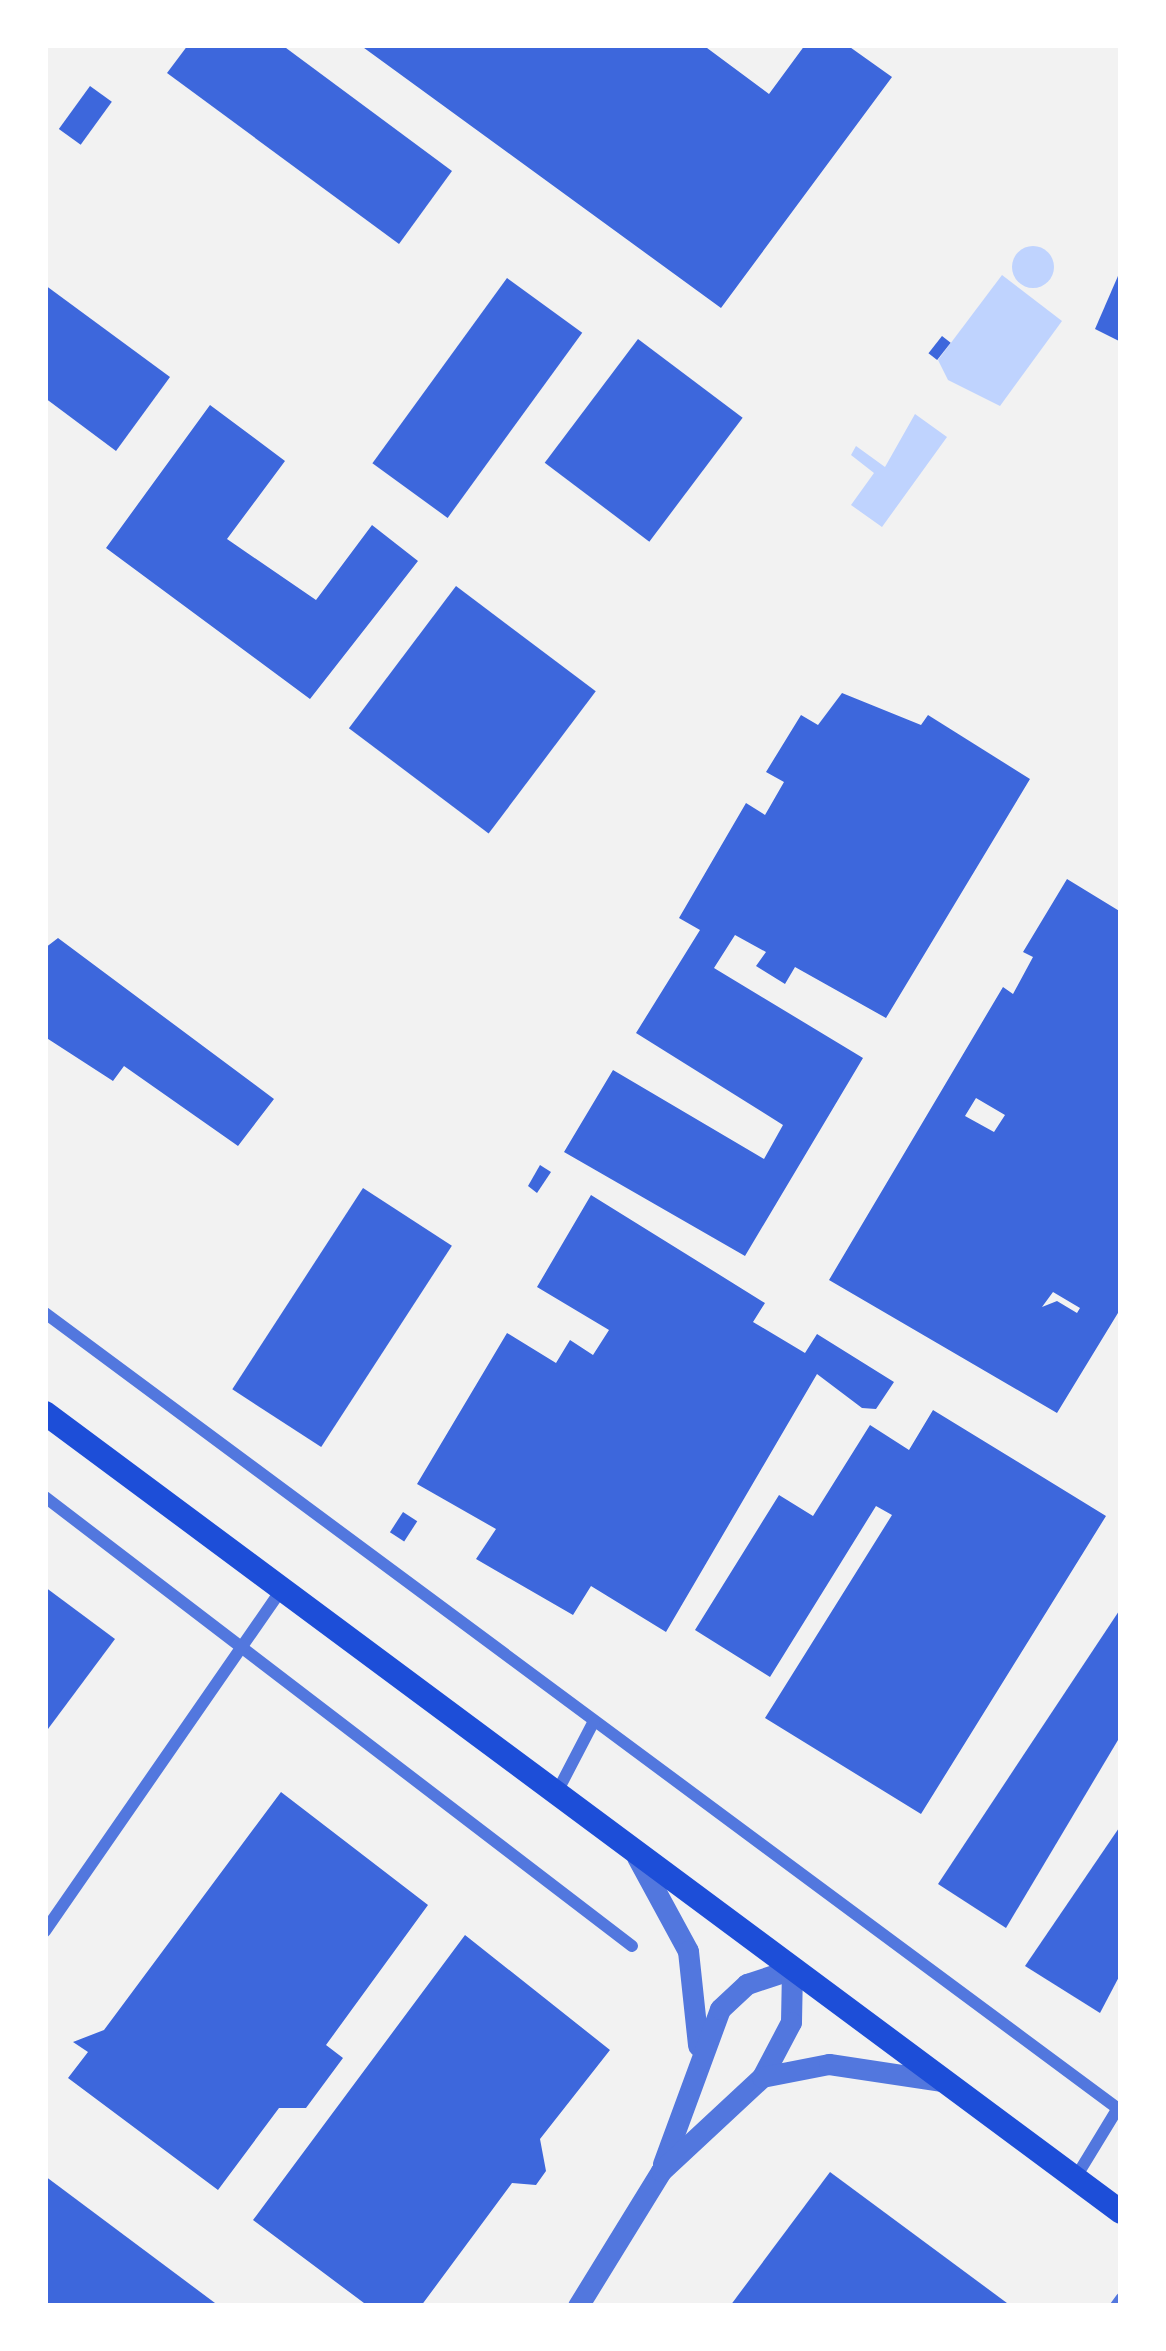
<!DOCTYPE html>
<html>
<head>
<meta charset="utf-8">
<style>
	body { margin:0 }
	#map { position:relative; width:1166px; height:2351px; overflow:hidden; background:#f2f2f2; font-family:"Crimson Pro",serif }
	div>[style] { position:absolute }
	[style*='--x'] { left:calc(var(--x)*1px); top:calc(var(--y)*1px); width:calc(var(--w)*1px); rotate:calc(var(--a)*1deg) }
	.water>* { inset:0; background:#bfd3fe }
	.round { border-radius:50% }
	.building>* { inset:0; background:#3d67dc; transform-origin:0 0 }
	.minor>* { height:12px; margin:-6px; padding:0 6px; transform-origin:6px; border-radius:6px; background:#5277de }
	.tertiary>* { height:21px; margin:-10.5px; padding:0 10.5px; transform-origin:10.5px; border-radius:10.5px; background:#5277de }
	.secondary>* { height:24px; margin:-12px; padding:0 12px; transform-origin:12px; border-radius:12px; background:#1d4ed8 }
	span { translate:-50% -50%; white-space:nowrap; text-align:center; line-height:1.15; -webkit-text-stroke:12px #fff; paint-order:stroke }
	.frame { position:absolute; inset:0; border:48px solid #fff; pointer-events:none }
</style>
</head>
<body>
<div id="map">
	<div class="water">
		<div class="round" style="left:1012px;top:246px;width:42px;height:42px"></div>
		<div style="clip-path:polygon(1002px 275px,1062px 321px,1000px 406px,948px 380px,938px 360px)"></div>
		<div style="clip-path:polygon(915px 414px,947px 437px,882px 527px,851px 505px,874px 473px,851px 455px,856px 446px,885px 467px)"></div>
	</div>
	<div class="building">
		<div style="clip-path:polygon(188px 45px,282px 45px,452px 171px,399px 244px,167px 73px)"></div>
		<div style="clip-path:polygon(360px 45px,703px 45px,769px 94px,805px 45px,847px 45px,892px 77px,721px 308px)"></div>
		<div style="left:90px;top:86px;width:27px;height:53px;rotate:36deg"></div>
		<div style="clip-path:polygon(1121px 269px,1121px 342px,1095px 329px)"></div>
		<div style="left:507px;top:278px;width:93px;height:229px;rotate:36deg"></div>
		<div style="clip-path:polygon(45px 285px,170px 377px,116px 451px,45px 398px)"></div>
		<div style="left:942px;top:336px;width:11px;height:22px;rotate:38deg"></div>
		<div style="left:638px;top:339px;width:131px;height:155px;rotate:37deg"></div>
		<div style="clip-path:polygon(210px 405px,285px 461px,227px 539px,316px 600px,372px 525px,418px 561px,310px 699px,106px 548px)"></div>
		<div style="left:456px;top:586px;width:175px;height:178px;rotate:37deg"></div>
		<div style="clip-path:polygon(842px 693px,921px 725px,928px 715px,1030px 779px,886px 1018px,795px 967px,785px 984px,756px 966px,766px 952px,735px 935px,714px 968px,863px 1058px,745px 1256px,564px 1152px,613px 1070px,764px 1159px,783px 1125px,636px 1033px,700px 930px,679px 918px,746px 803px,765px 815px,784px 782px,766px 772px,801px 715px,818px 725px)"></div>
		<div style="clip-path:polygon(evenodd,1067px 879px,1121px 912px,1121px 1308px,1057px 1413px,829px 1280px,1003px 987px,1013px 994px,1033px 957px,1023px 952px,1067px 879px,976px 1098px,1005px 1115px,994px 1132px,965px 1116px,976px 1098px,1067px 879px,1053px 1292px,1080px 1308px,1077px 1313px,1057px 1301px,1042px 1307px,1053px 1292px)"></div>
		<div style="clip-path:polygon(58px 938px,274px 1099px,238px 1146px,124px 1066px,113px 1081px,45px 1037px,45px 948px)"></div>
		<div style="clip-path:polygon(540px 1165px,551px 1172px,537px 1193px,528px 1186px)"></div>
		<div style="left:363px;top:1188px;width:106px;height:240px;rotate:33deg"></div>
		<div style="clip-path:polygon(591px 1195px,765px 1303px,753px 1322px,805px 1353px,817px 1334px,894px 1382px,876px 1409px,862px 1408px,817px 1374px,666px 1632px,591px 1586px,573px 1615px,476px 1559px,496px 1529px,417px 1484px,507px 1333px,556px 1363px,570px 1340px,593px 1355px,609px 1330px,537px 1287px)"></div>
		<div style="clip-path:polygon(933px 1410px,1106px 1516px,921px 1814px,765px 1718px,892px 1515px,876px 1506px,770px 1677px,695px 1630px,779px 1495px,813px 1516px,870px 1425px,909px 1450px)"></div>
		<div style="left:403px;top:1512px;width:17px;height:24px;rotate:33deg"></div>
		<div style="clip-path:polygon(45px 1587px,115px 1639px,45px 1733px)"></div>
		<div style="clip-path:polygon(1121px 1608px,1121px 1735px,1006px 1928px,938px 1884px)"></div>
		<div style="clip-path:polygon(281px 1792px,428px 1905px,326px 2045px,343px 2058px,306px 2108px,279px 2108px,218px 2190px,68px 2078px,88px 2052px,73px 2042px,104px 2030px)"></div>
		<div style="clip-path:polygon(1121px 1825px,1121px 1973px,1100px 2013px,1025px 1966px)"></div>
		<div style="clip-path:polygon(465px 1935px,610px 2050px,540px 2139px,546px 2171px,536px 2185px,512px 2183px,421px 2306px,368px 2306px,253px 2220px)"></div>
		<div style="clip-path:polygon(830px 2172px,1011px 2306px,730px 2306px)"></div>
		<div style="clip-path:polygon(45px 2176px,215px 2303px,213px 2306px,45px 2306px)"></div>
	</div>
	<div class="minor">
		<div style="--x:45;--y:1313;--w:1340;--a:36.56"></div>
		<div style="--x:45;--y:1497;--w:739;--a:37.41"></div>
		<div style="--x:556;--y:1794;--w:82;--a:-62.5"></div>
		<div style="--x:45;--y:1931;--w:416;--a:-55.3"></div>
		<div style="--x:1076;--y:2177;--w:81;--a:-58.7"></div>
		<div style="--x:1116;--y:2306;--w:9;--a:-54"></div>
	</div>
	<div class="tertiary">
		<div style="--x:637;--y:1857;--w:107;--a:61.5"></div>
		<div style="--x:688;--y:1951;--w:95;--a:83.9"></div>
		<div style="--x:663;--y:2164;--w:165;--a:-69.8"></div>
		<div style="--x:720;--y:2009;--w:37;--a:-43"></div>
		<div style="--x:747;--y:1984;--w:47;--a:-18.4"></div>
		<div style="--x:792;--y:1969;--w:53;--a:91.1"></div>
		<div style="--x:791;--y:2022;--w:62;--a:117.8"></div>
		<div style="--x:578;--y:2306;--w:158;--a:-58.4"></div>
		<div style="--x:661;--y:2171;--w:138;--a:-42.9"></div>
		<div style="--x:762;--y:2077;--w:68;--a:-11"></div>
		<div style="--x:829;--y:2064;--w:113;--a:8.6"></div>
	</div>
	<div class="secondary">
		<div style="--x:45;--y:1413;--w:1340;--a:36.6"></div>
	</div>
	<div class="frame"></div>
</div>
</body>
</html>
